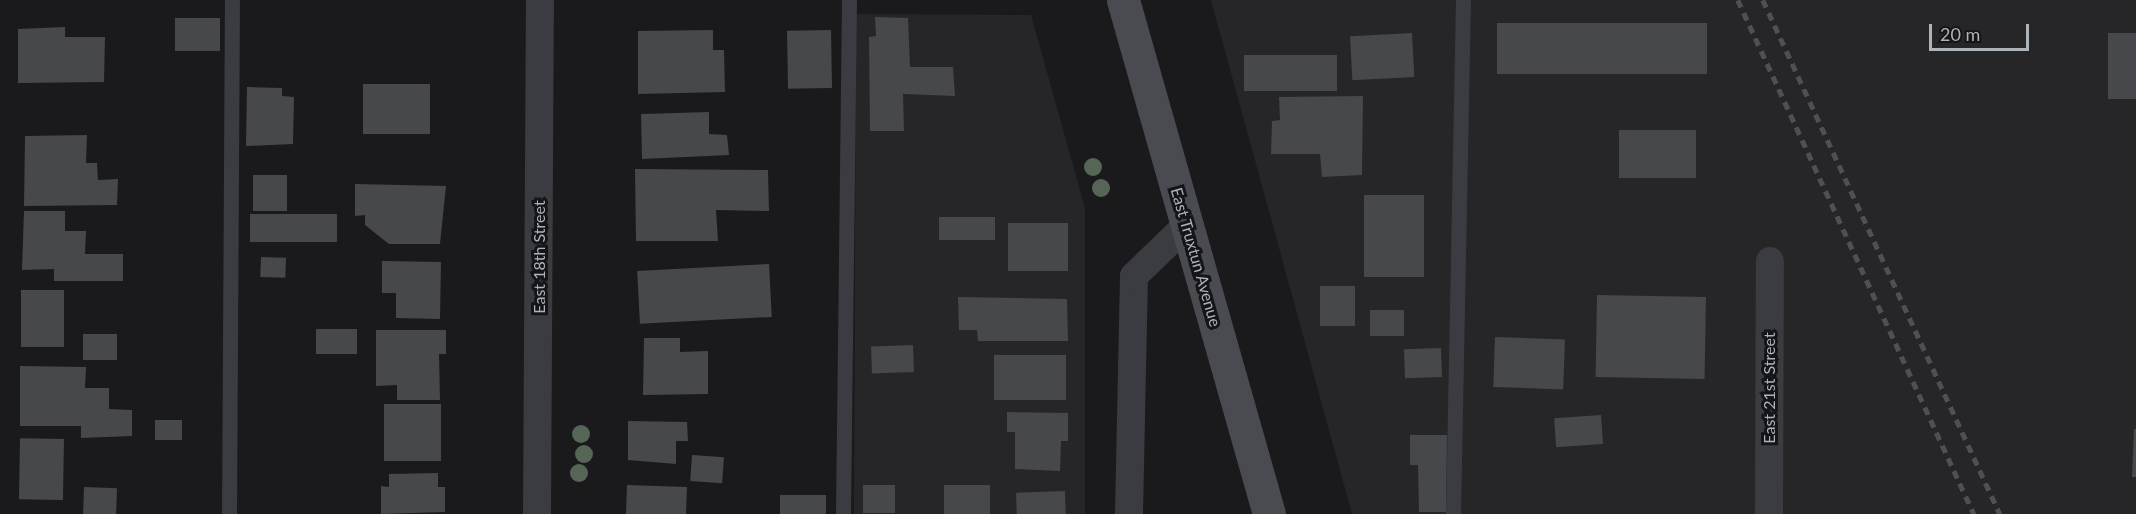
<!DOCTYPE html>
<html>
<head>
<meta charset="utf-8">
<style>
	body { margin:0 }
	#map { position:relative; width:2136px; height:514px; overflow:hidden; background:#1a1a1c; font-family:Lato,sans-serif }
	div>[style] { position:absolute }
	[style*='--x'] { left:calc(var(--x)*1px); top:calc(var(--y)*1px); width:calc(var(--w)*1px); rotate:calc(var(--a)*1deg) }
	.built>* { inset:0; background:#262629 }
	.building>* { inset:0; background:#47484c; transform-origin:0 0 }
	.lane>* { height:15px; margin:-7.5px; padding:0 7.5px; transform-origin:7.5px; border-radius:7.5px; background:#3b3c41 }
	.street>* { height:28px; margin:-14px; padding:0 14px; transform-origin:14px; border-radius:14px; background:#3b3c41 }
	.secondary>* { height:33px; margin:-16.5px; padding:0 16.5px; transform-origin:16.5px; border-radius:16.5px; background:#494b51 }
	.rail>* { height:4.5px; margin-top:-2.25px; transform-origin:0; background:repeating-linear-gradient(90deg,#4e5056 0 8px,transparent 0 14px) }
	.trees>* { width:18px; height:18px; margin:-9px; border-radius:50%; background:#556656 }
	span { translate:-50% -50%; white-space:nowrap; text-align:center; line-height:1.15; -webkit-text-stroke:6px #151517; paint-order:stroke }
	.street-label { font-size:16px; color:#adb2bb }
	.scale { position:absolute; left:1929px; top:24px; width:100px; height:27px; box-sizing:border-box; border:3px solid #adb2bb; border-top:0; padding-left:8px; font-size:18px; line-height:21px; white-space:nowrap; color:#adb2bb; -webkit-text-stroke:4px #151517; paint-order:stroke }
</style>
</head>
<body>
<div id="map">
	<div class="built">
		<div style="clip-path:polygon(1211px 0,2136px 0,2136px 514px,1352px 514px)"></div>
		<div style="clip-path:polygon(856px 14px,1031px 15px,1085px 208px,1085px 514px,854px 514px)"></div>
	</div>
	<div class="building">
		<div style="clip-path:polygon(875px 17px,908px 18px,910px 67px,953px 67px,955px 96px,903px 94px,904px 131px,870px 131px,869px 37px,876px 36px)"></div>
		<div style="left:175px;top:18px;width:45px;height:33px"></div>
		<div style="left:1497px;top:23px;width:210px;height:51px"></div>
		<div style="clip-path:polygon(65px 27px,65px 37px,105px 37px,104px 82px,18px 83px,18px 29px)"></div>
		<div style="clip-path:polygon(713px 30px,713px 50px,724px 50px,725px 92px,638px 94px,638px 31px)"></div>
		<div style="left:831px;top:30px;width:58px;height:44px;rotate:89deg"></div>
		<div style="left:1412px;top:33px;width:44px;height:62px;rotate:87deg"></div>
		<div style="left:2136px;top:33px;width:66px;height:28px;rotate:90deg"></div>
		<div style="left:1337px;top:55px;width:36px;height:93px;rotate:90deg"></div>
		<div style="left:363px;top:84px;width:67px;height:50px"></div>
		<div style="clip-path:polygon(247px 87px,282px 88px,282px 96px,294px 97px,293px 144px,246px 146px)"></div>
		<div style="clip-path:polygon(1363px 96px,1362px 175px,1322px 177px,1320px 154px,1271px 154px,1272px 121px,1280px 120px,1279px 97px)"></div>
		<div style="clip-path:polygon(709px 112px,709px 134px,727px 135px,729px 155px,642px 159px,641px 114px)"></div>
		<div style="left:1619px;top:130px;width:77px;height:48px"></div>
		<div style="clip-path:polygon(87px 135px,86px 163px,97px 163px,98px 180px,118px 179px,117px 205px,24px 206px,25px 136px)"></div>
		<div style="clip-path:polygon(635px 169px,768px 170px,769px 211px,716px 210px,718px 241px,636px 241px)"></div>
		<div style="left:253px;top:175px;width:34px;height:36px"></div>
		<div style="clip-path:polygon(355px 184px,446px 186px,440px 244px,389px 244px,365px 225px,365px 215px,355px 216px)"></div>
		<div style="left:1364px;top:195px;width:60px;height:82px"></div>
		<div style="clip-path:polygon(24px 211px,65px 211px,65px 231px,86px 231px,85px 254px,123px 254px,123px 281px,54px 281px,54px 269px,22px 270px)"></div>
		<div style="left:250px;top:214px;width:87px;height:28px"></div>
		<div style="left:939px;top:217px;width:56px;height:23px"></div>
		<div style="left:1008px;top:223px;width:60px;height:48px"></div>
		<div style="left:261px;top:257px;width:25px;height:20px;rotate:2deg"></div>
		<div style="clip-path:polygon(382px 261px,441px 262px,440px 319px,396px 318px,396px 293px,382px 293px)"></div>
		<div style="left:769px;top:264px;width:53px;height:132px;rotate:87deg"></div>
		<div style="left:1320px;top:286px;width:35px;height:40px"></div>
		<div style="left:21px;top:290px;width:43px;height:57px"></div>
		<div style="left:1597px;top:295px;width:109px;height:82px;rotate:1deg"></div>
		<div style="clip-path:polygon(958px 297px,1067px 299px,1068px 341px,978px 341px,977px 330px,959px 330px)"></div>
		<div style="left:1370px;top:310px;width:34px;height:26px"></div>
		<div style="left:357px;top:329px;width:25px;height:41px;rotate:90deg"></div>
		<div style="clip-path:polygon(376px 330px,446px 330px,446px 354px,439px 354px,440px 400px,397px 400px,397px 385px,376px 386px)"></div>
		<div style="left:83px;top:334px;width:34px;height:26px"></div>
		<div style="left:1495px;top:337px;width:70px;height:50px;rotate:2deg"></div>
		<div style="clip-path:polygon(644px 338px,680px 338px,680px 352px,708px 351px,708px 394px,643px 395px)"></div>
		<div style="left:913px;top:345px;width:27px;height:42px;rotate:88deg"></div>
		<div style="left:1441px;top:348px;width:29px;height:37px;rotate:88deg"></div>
		<div style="left:994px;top:355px;width:72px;height:45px"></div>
		<div style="clip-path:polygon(20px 366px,86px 367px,85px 388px,109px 388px,109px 409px,132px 410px,132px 436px,81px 438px,81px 426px,20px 426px)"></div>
		<div style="left:384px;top:404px;width:57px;height:57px"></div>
		<div style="clip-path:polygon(1007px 412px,1068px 413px,1068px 441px,1061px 441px,1060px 471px,1015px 469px,1015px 432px,1007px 432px)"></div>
		<div style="left:1601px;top:415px;width:29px;height:47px;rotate:86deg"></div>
		<div style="left:182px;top:420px;width:20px;height:27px;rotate:90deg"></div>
		<div style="clip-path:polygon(628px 421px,687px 422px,688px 441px,676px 441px,676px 464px,628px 460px)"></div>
		<div style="clip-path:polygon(2134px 429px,2136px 429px,2136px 477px,2132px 477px)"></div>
		<div style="clip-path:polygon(1410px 435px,1447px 435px,1446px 512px,1419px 512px,1418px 465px,1410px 465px)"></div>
		<div style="left:64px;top:439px;width:61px;height:44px;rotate:91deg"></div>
		<div style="left:692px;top:455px;width:32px;height:26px;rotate:4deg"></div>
		<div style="clip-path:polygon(438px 473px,438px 487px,445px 487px,445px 512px,381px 514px,381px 486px,389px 487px,389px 474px)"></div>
		<div style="left:627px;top:485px;width:60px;height:29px;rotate:2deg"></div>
		<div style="left:863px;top:485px;width:32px;height:28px"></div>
		<div style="left:944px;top:485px;width:46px;height:29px"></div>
		<div style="left:84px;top:487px;width:33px;height:27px;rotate:2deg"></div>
		<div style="left:1065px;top:491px;width:23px;height:49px;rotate:88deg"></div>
		<div style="left:780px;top:495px;width:46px;height:19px"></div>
	</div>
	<div class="lane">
		<div style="--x:229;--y:514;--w:514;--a:-89.67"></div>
		<div style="--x:843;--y:514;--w:514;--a:-89.33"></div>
		<div style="--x:1453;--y:514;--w:514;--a:-88.89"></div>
	</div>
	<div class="street">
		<div style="--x:537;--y:514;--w:514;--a:-89.67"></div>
		<div style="--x:1129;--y:514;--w:238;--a:-88.8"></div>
		<div style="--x:1134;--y:276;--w:74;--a:-43.9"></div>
		<div style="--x:1769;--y:514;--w:253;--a:-89.8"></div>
	</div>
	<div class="secondary">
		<div style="--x:1123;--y:0;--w:534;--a:74.14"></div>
	</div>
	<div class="rail">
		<div style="--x:1738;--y:0;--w:566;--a:65.34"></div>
		<div style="--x:1763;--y:0;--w:566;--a:65.25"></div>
	</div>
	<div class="trees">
		<div style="left:1093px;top:167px"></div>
		<div style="left:1101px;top:188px"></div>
		<div style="left:581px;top:434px"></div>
		<div style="left:584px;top:454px"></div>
		<div style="left:579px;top:473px"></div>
	</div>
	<div class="street-label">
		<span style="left:539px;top:257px;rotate:-90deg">East 18th Street</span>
		<span style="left:1196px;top:257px;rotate:74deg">East Truxtun Avenue</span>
		<span style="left:1769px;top:388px;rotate:-90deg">East 21st Street</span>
	</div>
	<div class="scale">20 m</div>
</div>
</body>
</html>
